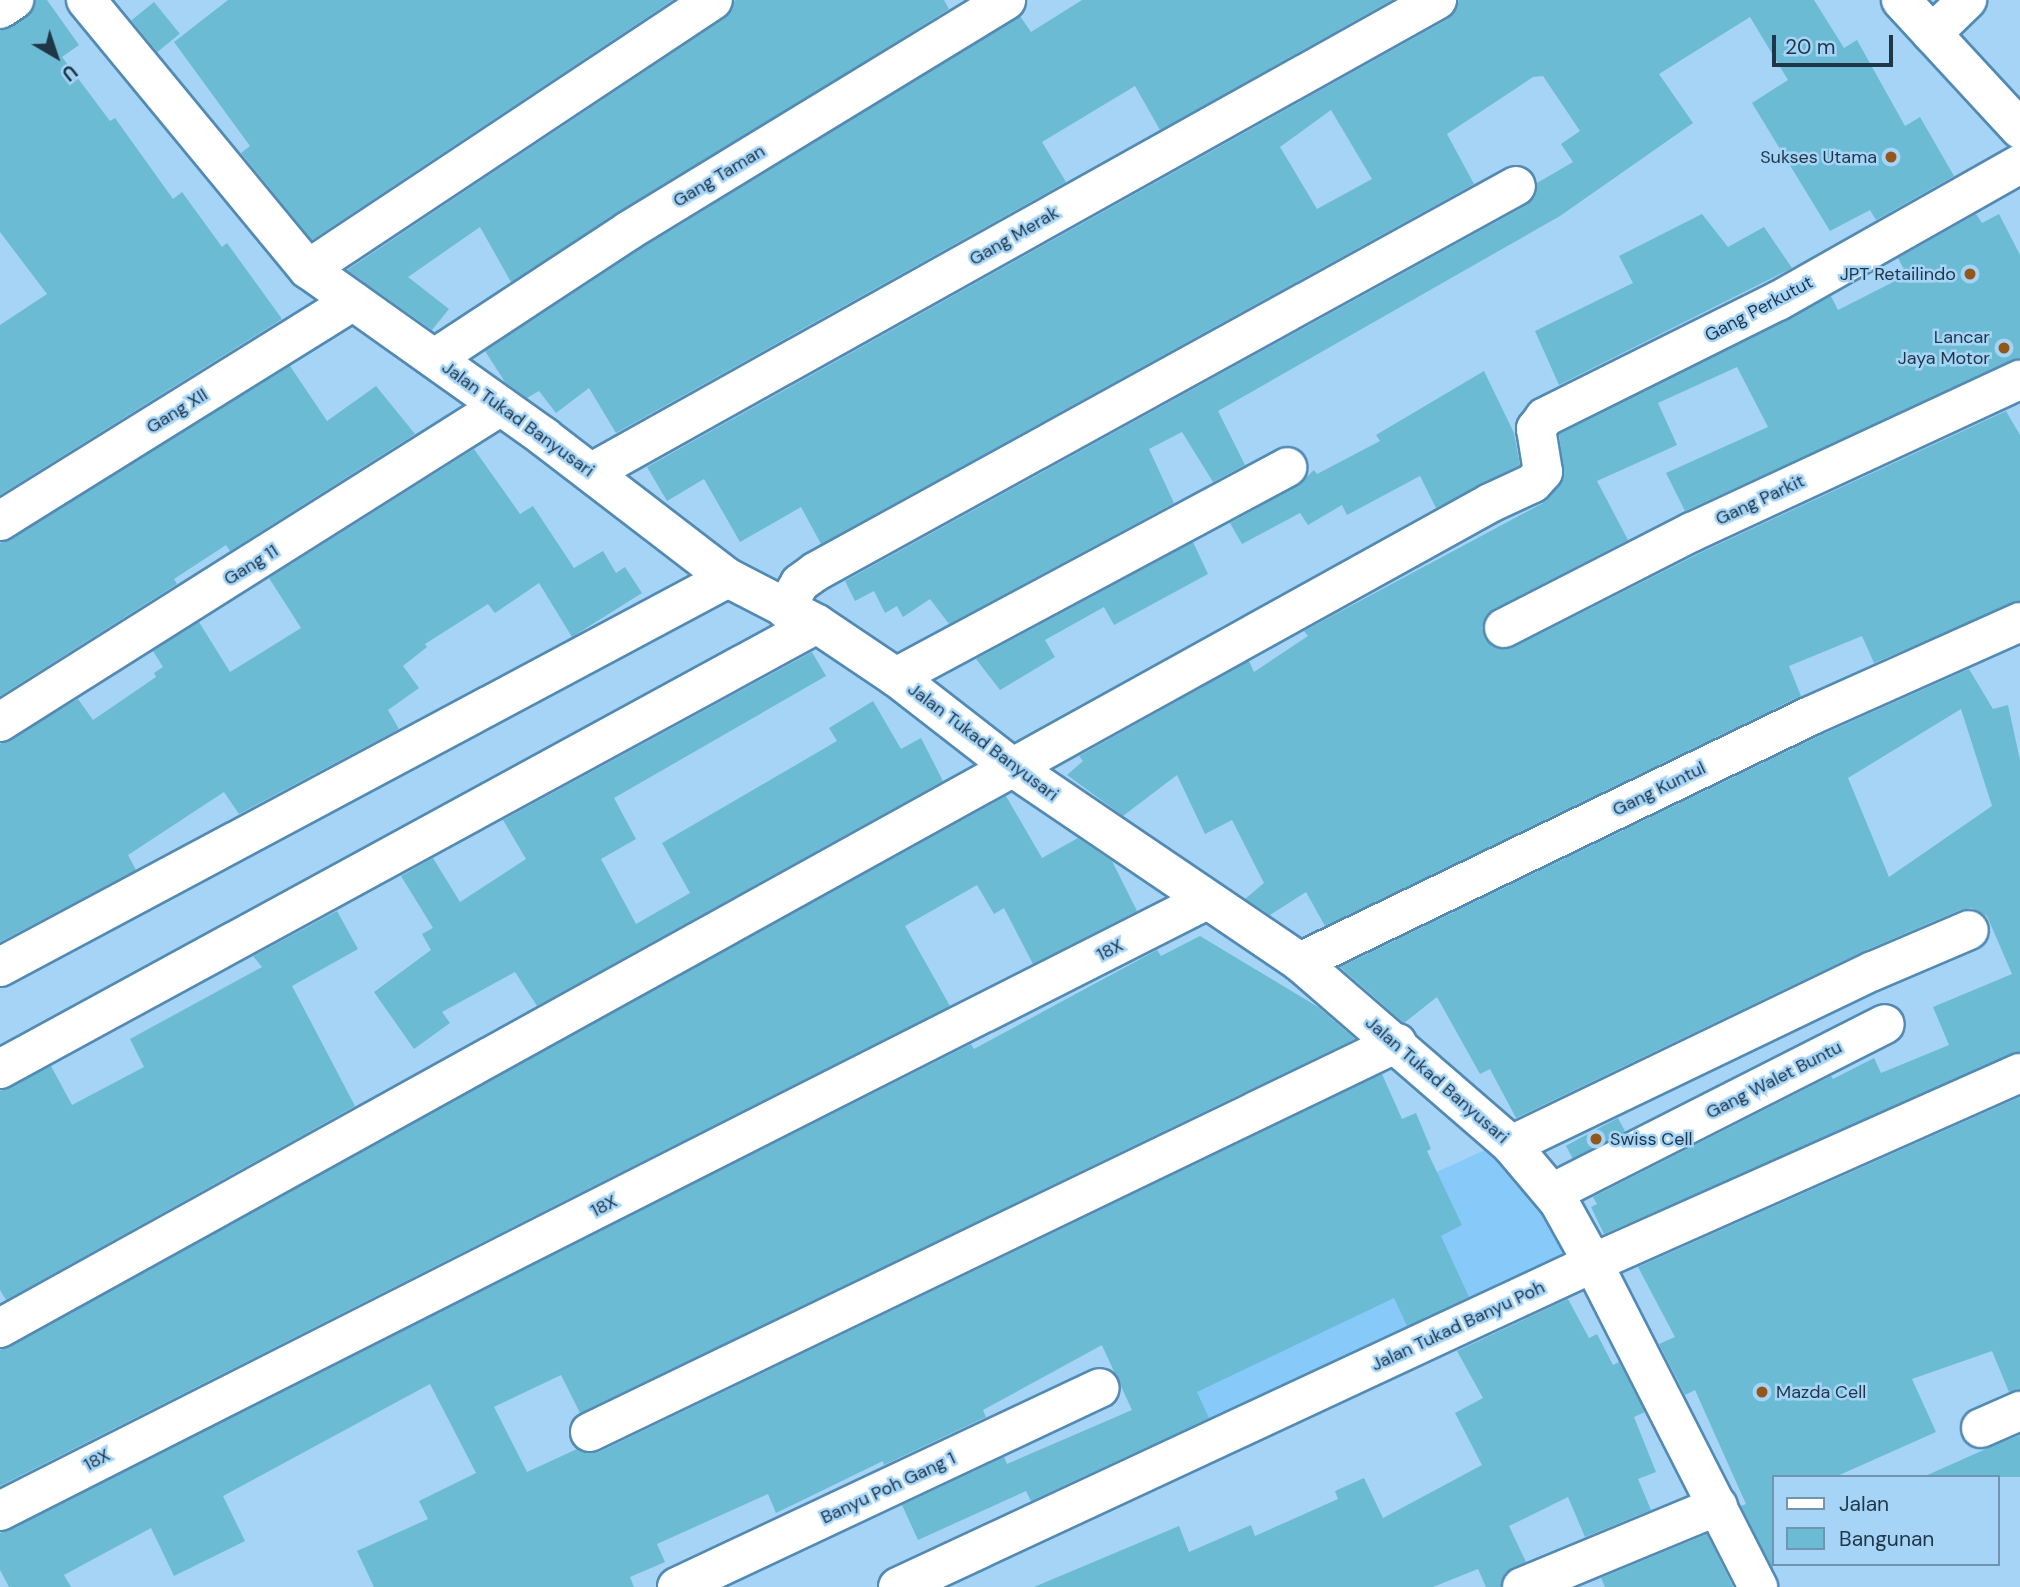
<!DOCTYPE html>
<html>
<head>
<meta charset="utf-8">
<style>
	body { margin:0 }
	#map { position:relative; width:2020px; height:1587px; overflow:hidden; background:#a5d4f7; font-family:"DM Sans",sans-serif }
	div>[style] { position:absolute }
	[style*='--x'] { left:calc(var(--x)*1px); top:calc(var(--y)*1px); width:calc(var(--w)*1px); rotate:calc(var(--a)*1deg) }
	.built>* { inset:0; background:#87cafa }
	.building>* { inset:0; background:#6cbbd5; transform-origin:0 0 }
	.roads { filter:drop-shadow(2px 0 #528ab3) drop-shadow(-2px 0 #528ab3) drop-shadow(0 2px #528ab3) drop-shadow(0 -2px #528ab3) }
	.minor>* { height:38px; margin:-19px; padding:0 19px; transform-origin:19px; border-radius:19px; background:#fff }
	.major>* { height:38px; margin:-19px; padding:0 19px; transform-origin:19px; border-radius:19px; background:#fff }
	.dots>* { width:19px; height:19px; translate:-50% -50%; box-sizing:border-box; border:4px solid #a5d4f7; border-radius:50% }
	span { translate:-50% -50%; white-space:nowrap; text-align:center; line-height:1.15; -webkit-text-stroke:5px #a5d4f7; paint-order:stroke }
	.poi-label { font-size:18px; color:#1e3648 }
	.right { translate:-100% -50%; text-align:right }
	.left { translate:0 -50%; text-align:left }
	.street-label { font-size:18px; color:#1e3648 }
	.legend { position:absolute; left:1772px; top:1475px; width:228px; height:91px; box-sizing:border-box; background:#a5d4f7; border:2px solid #6f95b1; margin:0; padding:9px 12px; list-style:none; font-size:21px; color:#1e3648 }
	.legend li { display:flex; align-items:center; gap:14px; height:35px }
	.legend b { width:35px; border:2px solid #6f95b1 }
	.north { position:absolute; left:21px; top:21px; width:70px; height:70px; -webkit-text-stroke:5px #a5d4f7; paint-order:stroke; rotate:141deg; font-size:19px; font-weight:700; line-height:28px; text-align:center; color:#1e3648 }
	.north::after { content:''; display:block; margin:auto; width:24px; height:32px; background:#1e3648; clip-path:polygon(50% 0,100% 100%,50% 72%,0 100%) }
	.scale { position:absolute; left:1772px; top:35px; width:121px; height:32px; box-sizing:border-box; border:4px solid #1e3648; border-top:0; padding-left:9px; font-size:21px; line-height:24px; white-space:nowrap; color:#1e3648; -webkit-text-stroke:5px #a5d4f7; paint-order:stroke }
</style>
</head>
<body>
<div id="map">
	<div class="built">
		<div style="clip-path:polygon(1487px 1149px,1543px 1207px,1570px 1264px,1153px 1454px,1094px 1329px)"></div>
	</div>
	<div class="building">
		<div style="clip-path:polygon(36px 0,47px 0,79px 45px,62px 57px,110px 121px,115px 118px,173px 199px,182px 192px,222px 247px,227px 243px,282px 319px,0 495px,0 325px,47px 294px,0 232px,0 31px,26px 18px)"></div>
		<div style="clip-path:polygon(228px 0,673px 0,312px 240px,241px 153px,250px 146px,174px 42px)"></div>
		<div style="clip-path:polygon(735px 0,944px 0,949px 9px,511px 282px,480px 227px,408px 277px,449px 309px,432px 330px,347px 270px,725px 18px)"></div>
		<div style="clip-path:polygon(1082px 0,1392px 0,1160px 130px,1135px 86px,1042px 142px,1066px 182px,616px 433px,589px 388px,556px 413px,539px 391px,527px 398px,505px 382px,485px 351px,640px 249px,1020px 16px,1031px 32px)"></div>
		<div style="clip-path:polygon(evenodd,1459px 0,1814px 0,1844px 48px,1857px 40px,1905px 126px,1920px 117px,1954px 176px,1876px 220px,1870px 210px,1830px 231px,1752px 103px,1788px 80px,1750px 17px,1659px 74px,1693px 123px,1560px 216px,1218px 411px,1245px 465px,1213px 482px,1182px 432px,1149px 449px,1174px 503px,949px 624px,930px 599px,903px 617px,897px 606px,885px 613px,874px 591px,855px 601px,845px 581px,1527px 205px,1535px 197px,1537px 183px,1573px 162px,1561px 144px,1580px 131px,1543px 76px,1533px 77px,1447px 134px,1474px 184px,821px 544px,801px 507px,740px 542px,704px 479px,667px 501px,647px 467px,1448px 19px,1459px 0,1331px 110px,1372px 179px,1317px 209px,1280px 147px,1331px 110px)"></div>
		<div style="left:154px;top:2px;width:41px;height:29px;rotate:51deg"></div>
		<div style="clip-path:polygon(1702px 214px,1728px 247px,1764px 227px,1792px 268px,1559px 385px,1535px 331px,1633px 283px,1619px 256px)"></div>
		<div style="clip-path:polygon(1976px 214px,1982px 223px,1999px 214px,2020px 255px,2020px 358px,1685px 511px,1666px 473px,1768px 427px,1737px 367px,1658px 403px,1677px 445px,1597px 481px,1628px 540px,1494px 609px,1482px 628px,1493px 647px,1514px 647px,1702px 552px,2006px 411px,2020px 435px,2020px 601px,1874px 663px,1862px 636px,1789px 666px,1801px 696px,1325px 926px,1306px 892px,1270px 915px,1245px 899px,1264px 883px,1232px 820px,1205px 834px,1177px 775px,1123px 816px,1067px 775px,1083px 761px,1079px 756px,1249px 661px,1254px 672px,1308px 636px,1304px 631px,1543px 503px,1564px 478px,1559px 434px,1831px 296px,1838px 310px,1907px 275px,1898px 258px)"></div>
		<div style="clip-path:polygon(290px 366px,327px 421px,376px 386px,415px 434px,230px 551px,226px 545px,174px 579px,177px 584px,0 696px,0 543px)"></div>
		<div style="clip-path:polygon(1484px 371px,1514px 433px,1520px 465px,1436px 508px,1420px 476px,1347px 515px,1342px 505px,1308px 525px,1300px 513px,1242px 544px,1230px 523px,1297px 486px,1314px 470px,1317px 474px,1380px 441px,1376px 435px)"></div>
		<div style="clip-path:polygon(474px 449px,520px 514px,533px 506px,574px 568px,603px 551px,616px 573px,625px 567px,642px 593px,572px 637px,539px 583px,495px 613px,488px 604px,425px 644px,427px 647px,403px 666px,419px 688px,388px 710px,399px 729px,239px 814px,224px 792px,128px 855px,136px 870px,0 942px,0 744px,78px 699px,93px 720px,156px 677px,154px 673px,163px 667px,153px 651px,199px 622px,230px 672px,301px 628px,269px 578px)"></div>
		<div style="clip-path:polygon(1193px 542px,1208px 574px,1114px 625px,1104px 607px,1045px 640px,1055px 657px,1000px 690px,976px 659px)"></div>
		<div style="clip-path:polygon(812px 652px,826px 676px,614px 798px,636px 839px,601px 859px,636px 924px,690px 893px,662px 843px,837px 741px,829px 728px,873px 701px,901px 749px,921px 738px,943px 781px,537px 1006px,515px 972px,442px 1012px,450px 1023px,414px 1049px,374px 992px,431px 950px,422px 934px,433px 928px,401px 876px,433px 858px,460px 902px,526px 859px,503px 820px)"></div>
		<div style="clip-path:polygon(evenodd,1969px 669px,1993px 709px,2008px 705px,2020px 760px,2020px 1052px,1604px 1234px,1591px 1207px,1597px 1204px,1593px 1197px,1831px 1076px,1833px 1079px,1874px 1058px,1881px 1073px,1949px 1045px,1933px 1007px,2012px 974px,1987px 916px,1972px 908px,1960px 910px,1864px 951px,1516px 1118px,1490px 1069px,1480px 1074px,1437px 997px,1404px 1023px,1340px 967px,1819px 736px,1969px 669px,1961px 709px,1992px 806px,1889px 877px,1848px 778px,1961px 709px)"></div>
		<div style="clip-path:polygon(1006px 796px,1042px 858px,1078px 838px,1112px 861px,1137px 911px,1033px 964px,1004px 908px,994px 914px,977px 885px,905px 926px,950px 1006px,0 1486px,0 1350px)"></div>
		<div style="clip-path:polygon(337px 911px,358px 949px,292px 986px,355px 1106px,6px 1300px,0 1290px,0 1091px,51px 1066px,72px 1105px,144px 1067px,130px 1039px,262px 967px,253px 956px)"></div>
		<div style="clip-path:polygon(1200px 936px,1318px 1007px,1355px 1039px,580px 1413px,561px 1375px,494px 1407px,527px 1472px,577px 1449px,599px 1452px,1382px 1074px,1402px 1119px,1416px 1113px,1431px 1149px,1427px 1151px,1462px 1225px,1441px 1236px,1469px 1297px,1407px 1326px,1394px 1298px,1197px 1392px,1209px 1418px,1031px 1501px,1026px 1491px,918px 1540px,902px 1505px,1004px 1457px,1007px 1464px,1132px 1410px,1102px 1345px,983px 1410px,986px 1417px,884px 1465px,883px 1461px,776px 1513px,768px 1494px,657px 1544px,665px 1562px,630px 1577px,634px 1587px,374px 1587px,357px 1551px,428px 1519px,419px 1501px,476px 1473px,430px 1384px,223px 1496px,245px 1541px,174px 1576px,151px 1528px,64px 1575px,71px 1587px,9px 1587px,0 1570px,0 1533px,971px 1044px,974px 1049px,1157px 950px,1161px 956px)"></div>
		<div style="clip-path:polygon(2020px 1097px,2020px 1390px,2009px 1392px,1992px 1351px,1912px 1379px,1936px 1432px,1835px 1477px,1773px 1477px,1773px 1569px,1741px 1506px,1746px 1504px,1695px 1390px,1685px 1395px,1659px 1344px,1675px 1337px,1638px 1267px)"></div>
		<div style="left:1618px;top:1118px;width:15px;height:59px;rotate:62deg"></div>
		<div style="clip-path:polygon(1568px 1299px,1589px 1338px,1597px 1334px,1613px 1365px,1619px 1362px,1645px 1412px,1634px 1417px,1656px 1472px,1638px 1479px,1651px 1510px,1585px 1537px,1568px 1497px,1509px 1526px,1526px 1562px,1505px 1573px,1501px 1587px,1486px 1587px,1478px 1569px,1433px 1587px,1034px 1587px,1179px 1526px,1189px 1552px,1251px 1525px,1255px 1536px,1338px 1499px,1335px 1491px,1364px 1478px,1383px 1518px,1482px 1465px,1455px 1413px,1483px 1398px,1457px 1351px)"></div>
		<div style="clip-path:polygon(2020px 1435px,2020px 1477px,1923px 1477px,1988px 1448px)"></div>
		<div style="clip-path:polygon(1707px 1534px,1733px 1587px,1605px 1587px,1601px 1578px)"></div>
	</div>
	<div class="roads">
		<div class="minor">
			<div style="--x:86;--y:0;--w:349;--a:50.5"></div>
			<div style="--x:308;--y:269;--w:290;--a:35.4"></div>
			<div style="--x:544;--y:437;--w:232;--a:37.5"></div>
			<div style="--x:728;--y:578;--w:100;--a:27.3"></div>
			<div style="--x:817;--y:624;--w:95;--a:33.9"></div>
			<div style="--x:896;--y:677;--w:147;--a:37.8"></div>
			<div style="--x:1012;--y:767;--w:348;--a:34.1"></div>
			<div style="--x:1300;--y:962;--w:279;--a:40.9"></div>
			<div style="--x:1511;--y:1145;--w:75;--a:49.9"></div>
			<div style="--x:1559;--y:1202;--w:70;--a:60.9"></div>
			<div style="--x:1593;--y:1263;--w:364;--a:63"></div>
			<div style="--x:0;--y:9;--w:17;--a:-33"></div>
			<div style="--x:1932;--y:34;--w:49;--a:-44.2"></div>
			<div style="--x:308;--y:269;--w:486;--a:-33.6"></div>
			<div style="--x:435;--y:358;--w:231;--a:-33.3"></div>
			<div style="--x:628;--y:231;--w:443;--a:-31.4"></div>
			<div style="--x:592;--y:472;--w:968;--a:-29.19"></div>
			<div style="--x:0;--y:521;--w:416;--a:-31.9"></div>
			<div style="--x:785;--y:609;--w:30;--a:-60"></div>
			<div style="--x:800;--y:583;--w:19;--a:-36"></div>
			<div style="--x:815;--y:572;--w:800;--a:-28.84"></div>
			<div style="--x:1504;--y:628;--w:211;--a:-27.1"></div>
			<div style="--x:1692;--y:532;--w:362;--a:-24.9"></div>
			<div style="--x:896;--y:677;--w:444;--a:-28.2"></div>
			<div style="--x:0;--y:722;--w:592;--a:-32.24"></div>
			<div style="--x:1300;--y:962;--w:566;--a:-25.75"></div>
			<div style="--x:1810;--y:716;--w:230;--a:-24.1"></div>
			<div style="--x:0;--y:967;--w:825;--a:-28.12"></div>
			<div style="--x:0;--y:1069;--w:930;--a:-28.58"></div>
			<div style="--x:1511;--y:1145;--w:402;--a:-25.7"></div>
			<div style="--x:1873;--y:971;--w:104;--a:-23.1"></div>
			<div style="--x:1552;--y:1193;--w:373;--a:-26.9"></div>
			<div style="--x:0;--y:1328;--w:1703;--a:-28.97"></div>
			<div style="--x:1490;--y:503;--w:47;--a:-24.9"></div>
			<div style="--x:1533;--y:483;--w:15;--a:-48"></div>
			<div style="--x:1543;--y:472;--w:44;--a:-99.2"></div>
			<div style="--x:1536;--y:429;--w:15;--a:-53"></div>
			<div style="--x:1545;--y:417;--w:260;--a:-26.5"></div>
			<div style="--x:1778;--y:301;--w:278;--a:-29.5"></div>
			<div style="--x:1981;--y:1428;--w:43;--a:-23.6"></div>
			<div style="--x:590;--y:1432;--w:896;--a:-25.74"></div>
			<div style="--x:0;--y:1511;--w:1353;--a:-26.85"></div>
			<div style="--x:677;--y:1587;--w:467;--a:-25.2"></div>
			<div style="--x:898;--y:1587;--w:767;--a:-24.99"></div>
			<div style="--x:1593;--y:1263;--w:467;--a:-24"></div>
			<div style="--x:1522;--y:1587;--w:212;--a:-22.5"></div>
		</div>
		<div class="major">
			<div style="--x:1901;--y:0;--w:176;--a:47.3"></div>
		</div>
	</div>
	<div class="dots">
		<div style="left:1891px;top:157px;background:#935719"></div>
		<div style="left:1970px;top:274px;background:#935719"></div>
		<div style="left:2004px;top:348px;background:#935719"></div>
		<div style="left:1596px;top:1139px;background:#935719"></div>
		<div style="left:1762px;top:1392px;background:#935719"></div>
	</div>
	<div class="poi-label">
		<span class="right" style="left:1877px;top:157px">Sukses Utama</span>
		<span class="right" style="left:1956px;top:274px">JPT Retailindo</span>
		<span class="right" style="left:1990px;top:348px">Lancar<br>Jaya Motor</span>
		<span class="left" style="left:1610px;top:1139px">Swiss Cell</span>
		<span class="left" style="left:1776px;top:1392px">Mazda Cell</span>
	</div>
	<div class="street-label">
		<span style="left:719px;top:176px;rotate:-31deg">Gang Taman</span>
		<span style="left:1014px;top:236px;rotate:-30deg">Gang Merak</span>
		<span style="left:1759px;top:309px;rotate:-28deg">Gang Perkutut</span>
		<span style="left:177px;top:411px;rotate:-32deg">Gang XII</span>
		<span style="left:518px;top:419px;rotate:36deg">Jalan Tukad Banyusari</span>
		<span style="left:1760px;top:500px;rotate:-25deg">Gang Parkit</span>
		<span style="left:251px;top:565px;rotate:-32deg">Gang 11</span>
		<span style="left:983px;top:742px;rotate:37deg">Jalan Tukad Banyusari</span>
		<span style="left:1659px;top:789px;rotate:-26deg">Gang Kuntul</span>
		<span style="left:1110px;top:950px;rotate:-27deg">18X</span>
		<span style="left:1437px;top:1080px;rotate:41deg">Jalan Tukad Banyusari</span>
		<span style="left:1774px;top:1080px;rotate:-27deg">Gang Walet Buntu</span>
		<span style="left:604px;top:1206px;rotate:-27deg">18X</span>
		<span style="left:1458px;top:1326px;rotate:-25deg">Jalan Tukad Banyu Poh</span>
		<span style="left:97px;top:1460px;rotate:-28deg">18X</span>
		<span style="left:888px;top:1488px;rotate:-25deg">Banyu Poh Gang 1</span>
	</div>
	<ul class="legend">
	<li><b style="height:9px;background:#fff"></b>Jalan</li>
	<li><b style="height:19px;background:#6cbbd5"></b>Bangunan</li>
	</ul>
	<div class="north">U</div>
	<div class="scale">20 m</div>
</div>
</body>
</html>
